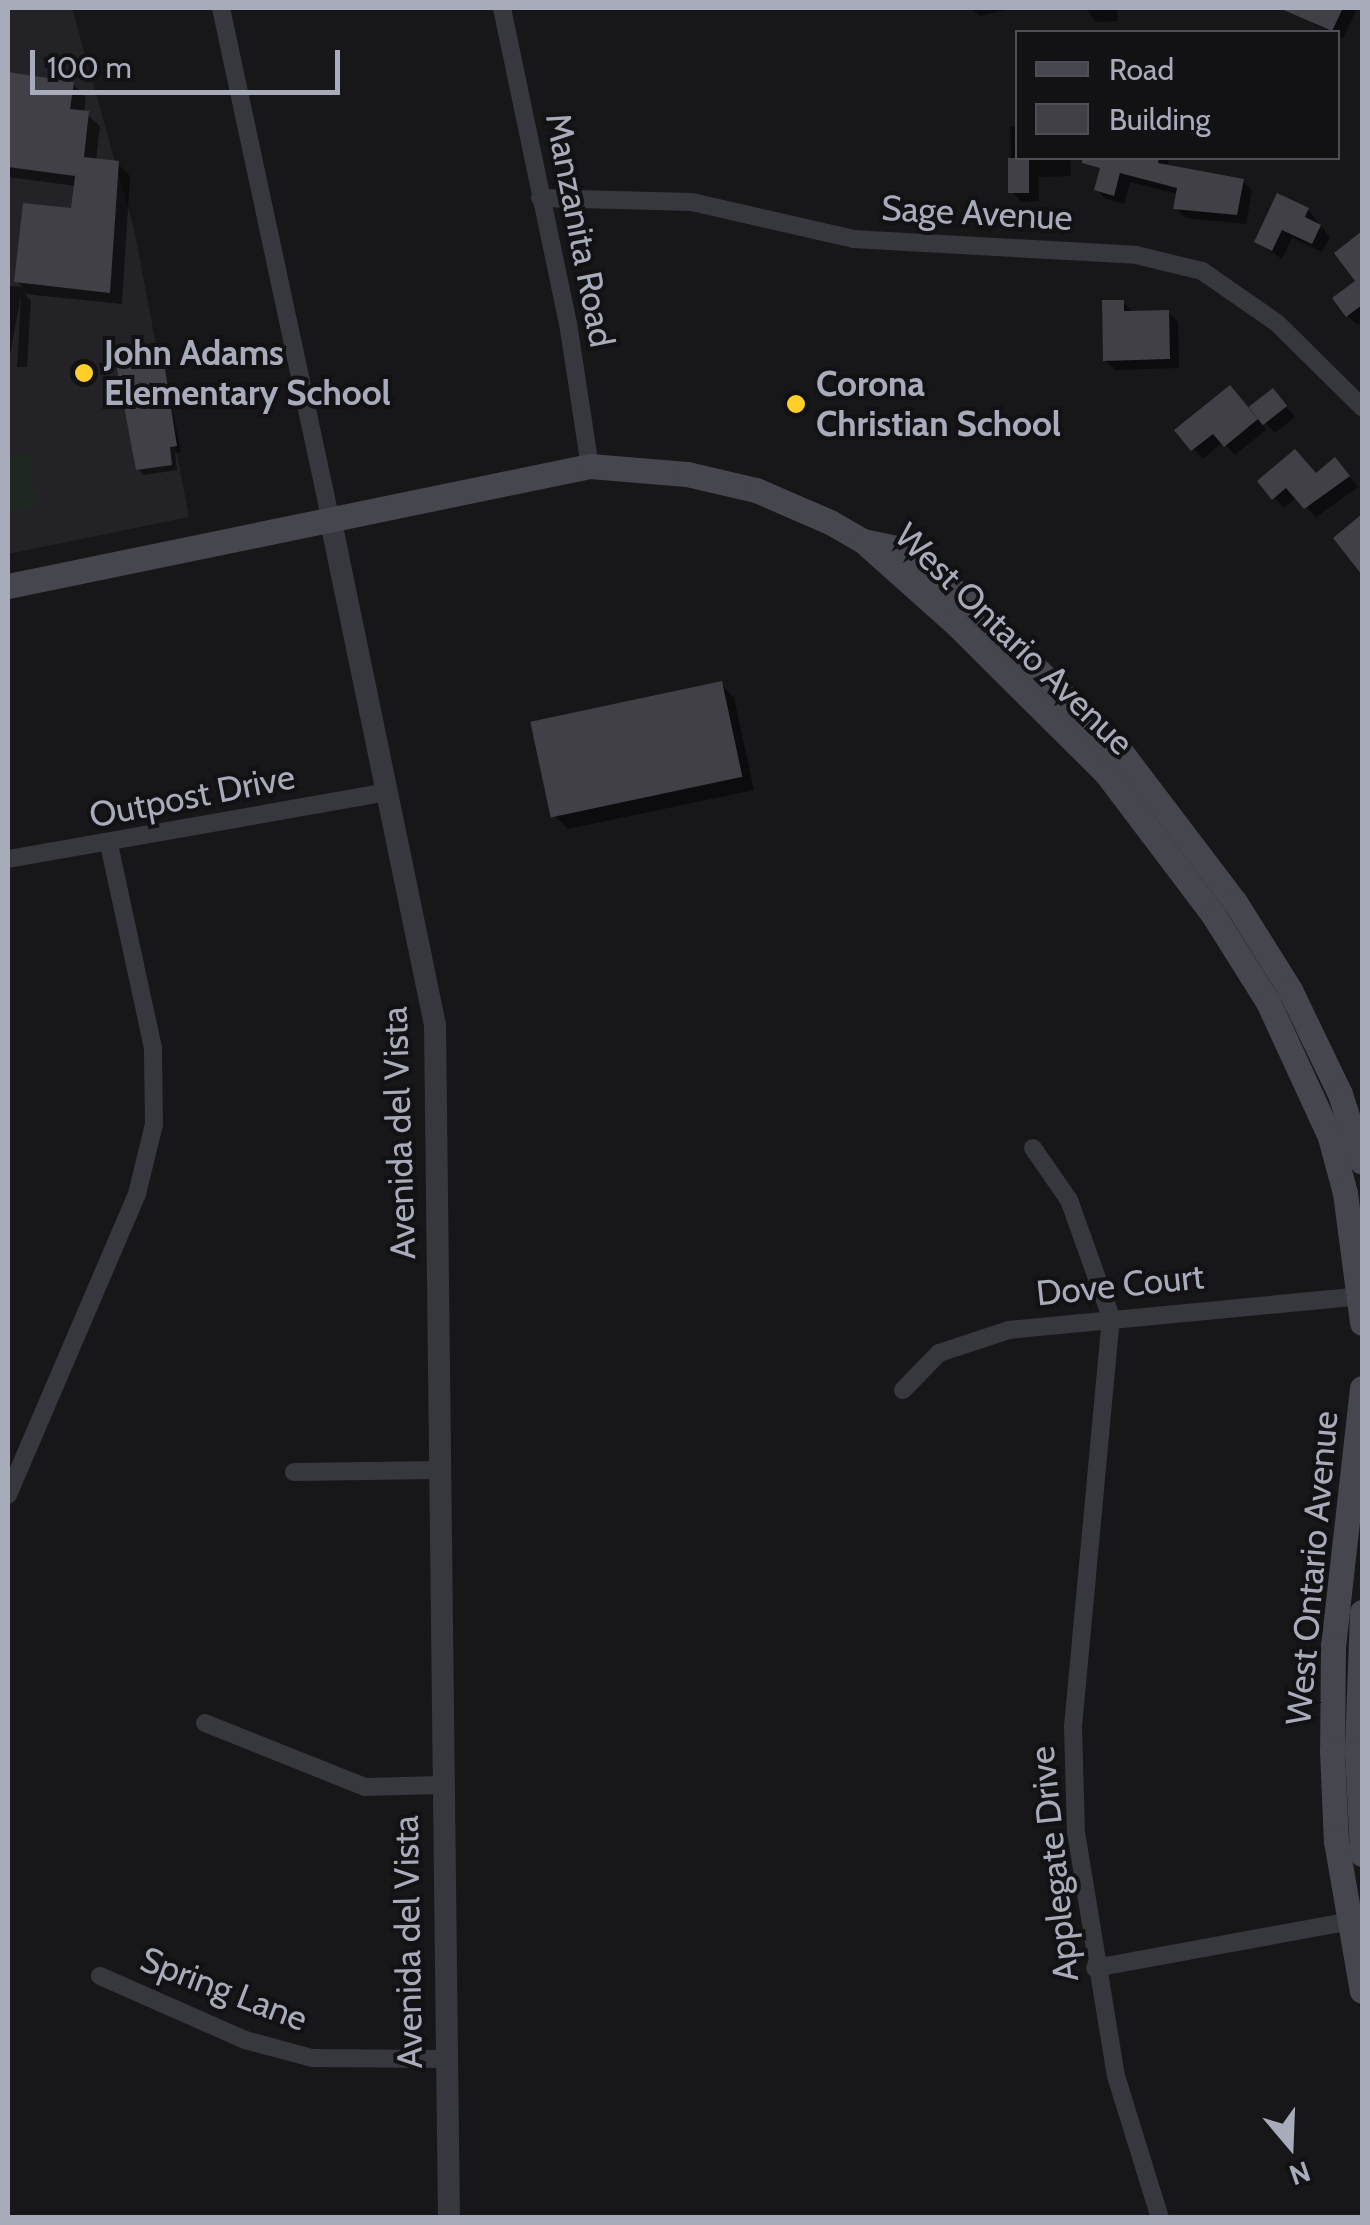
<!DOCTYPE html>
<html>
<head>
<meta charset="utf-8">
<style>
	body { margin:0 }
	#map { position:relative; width:1370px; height:2225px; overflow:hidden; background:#171619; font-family:Cabin,sans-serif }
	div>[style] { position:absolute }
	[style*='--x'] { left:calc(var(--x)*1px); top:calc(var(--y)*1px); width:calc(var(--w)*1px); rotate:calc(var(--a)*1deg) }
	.built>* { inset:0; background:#232226 }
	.green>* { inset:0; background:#1e2720 }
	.shadow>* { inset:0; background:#0007 }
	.building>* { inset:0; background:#414046; transform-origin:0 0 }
	.minor>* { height:18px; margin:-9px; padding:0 9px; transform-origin:9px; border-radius:9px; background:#37383e }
	.tertiary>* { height:22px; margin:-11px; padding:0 11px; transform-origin:11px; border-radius:11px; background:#37383e }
	.secondary>* { height:25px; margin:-12.5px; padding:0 12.5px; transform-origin:12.5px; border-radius:12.5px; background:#45464e }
	.dots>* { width:28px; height:28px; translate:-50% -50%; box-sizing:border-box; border:5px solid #121114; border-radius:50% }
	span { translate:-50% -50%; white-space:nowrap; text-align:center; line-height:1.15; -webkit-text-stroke:8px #121114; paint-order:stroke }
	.street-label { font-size:35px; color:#a8abba }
	.poi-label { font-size:35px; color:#a8abba; font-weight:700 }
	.left { translate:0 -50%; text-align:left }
	.frame { position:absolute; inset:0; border:10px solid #a8abba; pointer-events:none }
	.legend { position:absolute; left:1015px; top:30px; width:325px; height:130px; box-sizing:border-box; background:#121114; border:2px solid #4e4f56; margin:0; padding:12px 18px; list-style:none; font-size:30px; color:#a8abba }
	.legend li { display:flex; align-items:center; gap:20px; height:50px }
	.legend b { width:50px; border:2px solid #4e4f56 }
	.north { position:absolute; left:1240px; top:2095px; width:100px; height:100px; -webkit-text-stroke:8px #121114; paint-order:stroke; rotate:161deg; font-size:28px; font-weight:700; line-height:40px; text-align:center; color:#a8abba }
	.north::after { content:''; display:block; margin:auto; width:35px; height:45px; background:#a8abba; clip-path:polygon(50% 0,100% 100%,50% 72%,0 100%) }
	.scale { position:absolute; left:30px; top:50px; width:310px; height:45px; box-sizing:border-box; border:5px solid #a8abba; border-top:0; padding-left:12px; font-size:30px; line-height:35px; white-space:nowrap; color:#a8abba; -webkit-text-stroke:8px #121114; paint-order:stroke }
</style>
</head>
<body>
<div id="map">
	<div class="built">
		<div style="clip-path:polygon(8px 8px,72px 8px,134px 229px,189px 517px,8px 554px)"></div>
	</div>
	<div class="green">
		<div style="clip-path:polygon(30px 453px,36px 508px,8px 511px,8px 456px)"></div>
	</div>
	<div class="shadow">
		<div style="clip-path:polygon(971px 8px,1015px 8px,980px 16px)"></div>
		<div style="clip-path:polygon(1070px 8px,1117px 8px,1118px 21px,1096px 22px,1086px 8px)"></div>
		<div style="clip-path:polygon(1357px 8px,1343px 39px,1286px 9px,1287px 8px)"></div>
		<div style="clip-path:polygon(8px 75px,73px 84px,86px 97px,84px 112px,100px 126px,96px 161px,117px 163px,130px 176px,122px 304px,24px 294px,31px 300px,27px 367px,17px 367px,21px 296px,8px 366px,8px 286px,22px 287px,17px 281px,73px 211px,76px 186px,8px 177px)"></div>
		<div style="clip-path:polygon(1010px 126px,1018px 126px,1018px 158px,1070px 158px,1071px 176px,1038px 177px,1039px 201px,1022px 202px,1012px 192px)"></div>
		<div style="clip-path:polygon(1105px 158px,1167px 158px,1169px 167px,1243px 181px,1252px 191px,1246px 224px,1186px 218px,1176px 208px,1179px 194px,1130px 182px,1124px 204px,1106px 199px,1097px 190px)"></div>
		<div style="clip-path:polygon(1308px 210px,1330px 237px,1322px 252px,1292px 238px,1282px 259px,1257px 242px)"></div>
		<div style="clip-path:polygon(1362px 235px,1362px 322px,1358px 325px,1348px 316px,1359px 282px,1337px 253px)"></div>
		<div style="clip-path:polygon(1123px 302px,1134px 313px,1168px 312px,1178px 322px,1179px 368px,1115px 370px,1105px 360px)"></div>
		<div style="clip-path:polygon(161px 353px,181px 452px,175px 453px,177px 470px,144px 475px,138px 469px)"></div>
		<div style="clip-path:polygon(1272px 391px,1295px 417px,1275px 433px,1261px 418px,1266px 430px,1235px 455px,1223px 442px,1203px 459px,1177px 430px,1249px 410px)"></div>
		<div style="clip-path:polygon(1344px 470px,1358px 487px,1316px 517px,1297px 497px,1284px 508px,1260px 481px)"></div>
		<div style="clip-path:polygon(721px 684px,734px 698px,754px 790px,568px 829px,554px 815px)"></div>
	</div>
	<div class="building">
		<div style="clip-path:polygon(1279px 8px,1343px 8px,1332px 31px)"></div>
		<div style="clip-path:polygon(8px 72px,74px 82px,70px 109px,89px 111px,84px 157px,119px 161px,110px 293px,14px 282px,23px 203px,71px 208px,75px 176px,8px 167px)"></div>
		<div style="left:1008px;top:158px;width:21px;height:35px"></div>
		<div style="clip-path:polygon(1082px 158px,1159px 158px,1158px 163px,1244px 179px,1237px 215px,1173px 209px,1177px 188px,1120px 173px,1114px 196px,1094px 190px,1100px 168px,1082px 163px)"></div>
		<div style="clip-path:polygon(1277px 193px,1309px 208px,1305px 217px,1321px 225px,1312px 244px,1282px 230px,1272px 251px,1254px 242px)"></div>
		<div style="clip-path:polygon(1362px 231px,1362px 305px,1346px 317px,1332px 298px,1355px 281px,1334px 253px)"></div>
		<div style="clip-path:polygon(1102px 300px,1124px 300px,1124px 311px,1169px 310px,1170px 359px,1103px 361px)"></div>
		<div style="clip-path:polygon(162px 350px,177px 446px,170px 447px,172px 465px,136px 470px,115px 358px)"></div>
		<div style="clip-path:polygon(1230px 385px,1258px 419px,1224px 447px,1213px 434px,1191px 451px,1174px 430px)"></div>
		<div style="left:1273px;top:388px;width:23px;height:31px;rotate:52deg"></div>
		<div style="clip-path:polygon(1295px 449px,1316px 473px,1335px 457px,1350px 476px,1304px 509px,1286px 488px,1272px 500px,1257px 481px)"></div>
		<div style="clip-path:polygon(1362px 514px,1362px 575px,1333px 538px)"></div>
		<div style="left:722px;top:681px;width:98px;height:196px;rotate:78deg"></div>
	</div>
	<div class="minor">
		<div style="--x:221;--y:8;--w:521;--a:77.91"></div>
		<div style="--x:502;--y:8;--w:322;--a:78.2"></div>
		<div style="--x:568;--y:323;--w:145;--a:81.3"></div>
		<div style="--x:540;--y:198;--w:152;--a:1.5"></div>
		<div style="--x:692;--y:202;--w:165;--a:12.9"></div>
		<div style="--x:853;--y:239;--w:283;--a:3.2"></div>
		<div style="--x:1136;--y:255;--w:68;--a:13.6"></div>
		<div style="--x:1202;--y:271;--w:91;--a:34.7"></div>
		<div style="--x:1277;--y:323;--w:120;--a:44.7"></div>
		<div style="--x:8;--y:859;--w:386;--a:-10"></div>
		<div style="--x:1033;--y:1148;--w:63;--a:55.3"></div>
		<div style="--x:1069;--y:1200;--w:124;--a:70.3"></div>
		<div style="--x:1111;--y:1317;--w:411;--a:95.3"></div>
		<div style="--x:1073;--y:1726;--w:106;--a:88.4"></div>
		<div style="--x:1076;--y:1832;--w:247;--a:80.7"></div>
		<div style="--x:1116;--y:2076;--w:149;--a:72.8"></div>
		<div style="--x:903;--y:1390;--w:52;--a:-45.8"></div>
		<div style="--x:939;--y:1353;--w:74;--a:-18.2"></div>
		<div style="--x:1009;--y:1330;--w:355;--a:-5.5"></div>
		<div style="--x:294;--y:1472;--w:145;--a:-0.8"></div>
		<div style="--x:8;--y:1495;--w:327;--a:-66.8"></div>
		<div style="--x:137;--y:1194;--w:72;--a:-76.3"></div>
		<div style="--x:154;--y:1124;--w:76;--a:-90.8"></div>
		<div style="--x:153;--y:1048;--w:209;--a:-102.2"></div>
		<div style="--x:205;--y:1723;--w:172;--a:21.8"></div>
		<div style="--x:365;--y:1787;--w:75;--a:-1.5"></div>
		<div style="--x:1095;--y:1968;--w:271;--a:-10.4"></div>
		<div style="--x:100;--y:1976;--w:158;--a:23.8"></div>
		<div style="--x:245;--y:2040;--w:69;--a:15"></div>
		<div style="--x:312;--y:2058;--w:134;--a:0.4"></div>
	</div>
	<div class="tertiary">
		<div style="--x:330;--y:517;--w:519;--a:78.32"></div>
		<div style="--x:435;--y:1025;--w:1193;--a:89.33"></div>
	</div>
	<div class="secondary">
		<div style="--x:863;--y:541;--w:40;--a:12"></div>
		<div style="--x:902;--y:549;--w:87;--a:38.5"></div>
		<div style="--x:970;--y:603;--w:217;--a:44.8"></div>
		<div style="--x:1124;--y:756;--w:183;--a:52.8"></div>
		<div style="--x:1235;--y:902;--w:104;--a:58"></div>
		<div style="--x:1290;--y:990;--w:115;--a:64.3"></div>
		<div style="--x:1340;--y:1094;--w:71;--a:72.1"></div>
		<div style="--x:8;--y:586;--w:594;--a:-11.65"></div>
		<div style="--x:590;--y:466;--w:97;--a:4.7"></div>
		<div style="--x:687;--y:474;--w:71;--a:13.1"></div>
		<div style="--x:756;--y:490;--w:81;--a:23.4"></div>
		<div style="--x:830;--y:522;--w:38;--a:30"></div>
		<div style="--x:863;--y:541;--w:122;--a:41.7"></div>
		<div style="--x:954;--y:622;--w:214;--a:44.8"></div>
		<div style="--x:1106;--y:773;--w:179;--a:52.9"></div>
		<div style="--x:1214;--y:916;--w:102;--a:57.9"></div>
		<div style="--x:1268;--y:1002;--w:149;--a:65.3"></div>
		<div style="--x:1330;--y:1137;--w:58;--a:75"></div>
		<div style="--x:1345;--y:1193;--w:131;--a:82.5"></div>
		<div style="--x:1362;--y:1388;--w:260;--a:96.4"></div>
		<div style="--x:1333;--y:1646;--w:105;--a:90.5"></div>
		<div style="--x:1332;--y:1751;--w:90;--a:87.5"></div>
		<div style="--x:1336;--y:1841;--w:152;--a:80.2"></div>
		<div style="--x:1362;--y:1612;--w:139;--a:92.1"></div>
		<div style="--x:1357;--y:1751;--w:103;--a:87.2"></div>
	</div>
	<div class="dots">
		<div style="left:84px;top:373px;background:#fece29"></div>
		<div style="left:796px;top:404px;background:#fece29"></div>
	</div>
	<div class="street-label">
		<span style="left:977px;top:213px;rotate:3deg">Sage Avenue</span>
		<span style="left:580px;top:230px;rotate:79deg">Manzanita Road</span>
		<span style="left:1014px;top:639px;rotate:44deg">West Ontario Avenue</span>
		<span style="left:192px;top:796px;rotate:-11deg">Outpost Drive</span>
		<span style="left:399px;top:1133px;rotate:-92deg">Avenida del Vista</span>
		<span style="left:1120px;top:1285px;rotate:-6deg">Dove Court</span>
		<span style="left:1312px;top:1568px;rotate:-85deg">West Ontario Avenue</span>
		<span style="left:1054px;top:1864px;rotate:-96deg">Applegate Drive</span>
		<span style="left:408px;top:1942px;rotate:-91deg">Avenida del Vista</span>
		<span style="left:224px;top:1989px;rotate:21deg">Spring Lane</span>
	</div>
	<div class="poi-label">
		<span class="left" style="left:104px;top:373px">John Adams<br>Elementary School</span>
		<span class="left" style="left:816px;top:404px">Corona<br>Christian School</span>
	</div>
	<div class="frame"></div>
	<ul class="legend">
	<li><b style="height:12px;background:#45464e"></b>Road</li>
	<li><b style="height:28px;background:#414046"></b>Building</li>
	</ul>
	<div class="north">N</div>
	<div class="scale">100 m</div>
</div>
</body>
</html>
